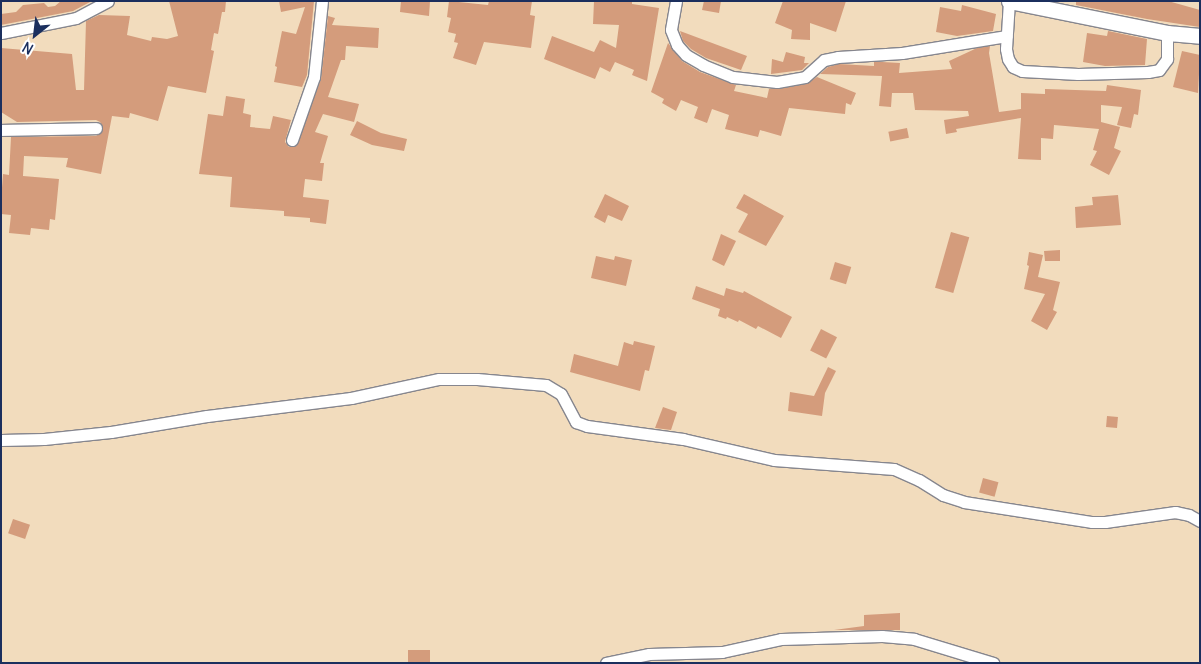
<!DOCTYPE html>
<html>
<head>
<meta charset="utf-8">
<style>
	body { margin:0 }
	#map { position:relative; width:1201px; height:664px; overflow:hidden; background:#f2dcbd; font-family:Delius,sans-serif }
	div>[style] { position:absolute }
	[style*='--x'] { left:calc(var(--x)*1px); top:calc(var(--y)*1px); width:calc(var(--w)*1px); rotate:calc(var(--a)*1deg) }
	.building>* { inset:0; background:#d49c7c; transform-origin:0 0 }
	.roads { filter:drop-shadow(1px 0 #86868e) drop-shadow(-1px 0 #86868e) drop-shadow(0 1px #86868e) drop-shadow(0 -1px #86868e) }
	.minor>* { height:11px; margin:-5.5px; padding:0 5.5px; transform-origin:5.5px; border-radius:5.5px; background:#fff }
	.secondary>* { height:15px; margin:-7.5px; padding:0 7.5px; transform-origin:7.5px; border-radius:7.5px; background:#fff }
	span { translate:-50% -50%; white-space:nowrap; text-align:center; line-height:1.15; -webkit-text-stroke:4px #fff; paint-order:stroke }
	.frame { position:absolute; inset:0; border:2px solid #1b2f5e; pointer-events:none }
	.north { position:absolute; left:10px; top:10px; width:50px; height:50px; -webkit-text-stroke:4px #fff; paint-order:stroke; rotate:209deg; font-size:14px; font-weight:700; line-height:20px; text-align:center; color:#1b2f5e }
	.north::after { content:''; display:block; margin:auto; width:18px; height:22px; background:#1b2f5e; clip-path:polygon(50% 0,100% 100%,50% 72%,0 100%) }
</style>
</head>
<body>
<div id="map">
	<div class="building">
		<div style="clip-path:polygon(61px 1px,92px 1px,73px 11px,1px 25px,1px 14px,16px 12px,23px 5px,44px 3px,48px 7px,55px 6px)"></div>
		<div style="clip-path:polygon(169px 1px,226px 1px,225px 12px,222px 12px,218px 34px,214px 33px,211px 50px,214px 51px,206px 93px,168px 86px,158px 121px,130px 113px,129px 118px,112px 116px,101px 174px,66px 167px,68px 158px,24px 156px,23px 176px,59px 179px,55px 220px,50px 219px,49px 230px,31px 228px,30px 235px,9px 233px,11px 215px,1px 214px,1px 201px,3px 174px,9px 175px,11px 137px,96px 136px,102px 132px,103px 127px,100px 122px,96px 120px,17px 122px,1px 112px,1px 48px,72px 54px,76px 90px,84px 90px,86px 21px,99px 15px,130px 16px,127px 35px,151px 41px,152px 37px,167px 39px,178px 36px)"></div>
		<div style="clip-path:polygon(279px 1px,314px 1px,307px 75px,302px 87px,274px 82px,277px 67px,275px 66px,282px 31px,296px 34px,305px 7px,281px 12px)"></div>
		<div style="clip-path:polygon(401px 1px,430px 1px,429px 16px,400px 12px)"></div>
		<div style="clip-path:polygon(449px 1px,488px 5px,489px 1px,532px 1px,530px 15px,535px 16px,531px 48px,484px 42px,476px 65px,453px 58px,458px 43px,454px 42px,456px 34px,448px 32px,451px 18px,447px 17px)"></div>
		<div style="clip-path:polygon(594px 1px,632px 1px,632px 4px,659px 8px,647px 81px,632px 75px,634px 70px,615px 62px,610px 72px,600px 67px,595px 79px,544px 59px,552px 36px,594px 52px,600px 40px,616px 48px,619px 25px,593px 24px)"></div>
		<div style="clip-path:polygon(704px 1px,721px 1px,719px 13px,702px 10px)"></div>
		<div style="clip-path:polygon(783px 1px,846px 1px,836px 32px,810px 23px,810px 40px,791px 39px,792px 30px,775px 23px)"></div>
		<div style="clip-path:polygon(1076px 1px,1168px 1px,1200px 10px,1200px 27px,1147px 19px,1076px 5px)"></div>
		<div style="clip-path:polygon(962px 5px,996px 14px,993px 31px,957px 36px,936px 32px,940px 7px,961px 11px)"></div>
		<div style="clip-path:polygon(328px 16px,335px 18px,332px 25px,379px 28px,378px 48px,346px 46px,345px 60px,341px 60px,328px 97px,359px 104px,354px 122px,323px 114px,315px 132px,328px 136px,320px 163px,324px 163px,322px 181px,305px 179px,303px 197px,329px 200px,326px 224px,310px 222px,310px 218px,284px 216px,284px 211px,230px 207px,232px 177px,199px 174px,208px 114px,223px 116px,226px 96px,245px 99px,243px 113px,251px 115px,250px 127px,270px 129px,273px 116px,291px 120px,285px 142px,289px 147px,296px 146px,321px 79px)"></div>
		<div style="clip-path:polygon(680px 31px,747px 56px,741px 70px,706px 58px,691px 49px,683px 41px)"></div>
		<div style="clip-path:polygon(1108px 31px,1147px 39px,1145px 65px,1105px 66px,1083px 62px,1087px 33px,1107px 36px)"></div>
		<div style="clip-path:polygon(668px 43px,682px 61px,700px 72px,736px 85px,734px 91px,767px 98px,769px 89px,778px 89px,806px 84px,817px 77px,856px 93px,851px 105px,846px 103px,845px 114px,789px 108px,781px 136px,760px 130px,758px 137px,725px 129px,729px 115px,712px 109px,707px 123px,694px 118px,698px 107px,681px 100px,676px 111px,662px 103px,664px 99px,651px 92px)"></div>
		<div style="clip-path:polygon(990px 46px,989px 53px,999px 112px,1021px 109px,1021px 93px,1045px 94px,1045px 89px,1106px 91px,1107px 85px,1141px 90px,1138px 115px,1134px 114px,1131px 128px,1117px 125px,1122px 107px,1101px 105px,1101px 122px,1120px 127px,1114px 148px,1121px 151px,1109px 175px,1090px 165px,1097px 151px,1093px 150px,1099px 129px,1054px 125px,1053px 139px,1041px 138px,1041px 160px,1018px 159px,1021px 118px,956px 129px,957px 132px,946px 134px,944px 120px,969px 116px,968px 111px,915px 110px,913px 93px,892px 93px,891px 107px,879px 106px,882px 76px,820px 74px,828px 67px,839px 64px,874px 66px,874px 62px,882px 62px,900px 63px,899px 73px,952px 69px,949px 61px,977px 48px)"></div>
		<div style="clip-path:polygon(1182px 51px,1200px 55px,1198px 93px,1173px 87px)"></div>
		<div style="clip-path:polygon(786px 52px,805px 57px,804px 63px,809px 63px,802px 70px,771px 74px,772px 59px,783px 62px)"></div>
		<div style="clip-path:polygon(357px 121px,381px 133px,407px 139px,404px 151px,372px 145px,350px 135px)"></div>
		<div style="left:907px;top:128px;width:10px;height:19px;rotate:79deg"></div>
		<div style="clip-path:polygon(605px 194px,629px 206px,622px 221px,608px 215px,605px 223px,594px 217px)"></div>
		<div style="clip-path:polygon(744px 194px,784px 216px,766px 246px,738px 232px,748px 214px,736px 208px)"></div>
		<div style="clip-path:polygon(1118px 195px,1121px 225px,1076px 228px,1075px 207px,1093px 205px,1092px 197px)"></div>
		<div style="left:951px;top:232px;width:19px;height:58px;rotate:16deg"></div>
		<div style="clip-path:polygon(721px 234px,736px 241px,724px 266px,712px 260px)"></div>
		<div style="clip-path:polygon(1060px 250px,1060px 261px,1045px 261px,1044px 251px)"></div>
		<div style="clip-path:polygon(1029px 252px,1043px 255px,1038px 277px,1060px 282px,1053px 310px,1057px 312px,1047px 330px,1031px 321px,1045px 294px,1024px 289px,1029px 266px,1027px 265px)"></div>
		<div style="clip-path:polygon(596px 256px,614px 260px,615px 256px,632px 260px,626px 286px,591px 278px)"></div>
		<div style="left:835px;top:262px;width:17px;height:18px;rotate:17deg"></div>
		<div style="clip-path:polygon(696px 286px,724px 296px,726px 288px,743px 293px,744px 291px,792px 317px,781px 338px,758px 326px,756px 329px,739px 320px,738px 322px,727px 317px,726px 319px,718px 316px,720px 309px,692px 299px)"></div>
		<div style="left:821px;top:329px;width:18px;height:24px;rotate:27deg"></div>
		<div style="clip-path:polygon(634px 341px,655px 346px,649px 371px,645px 370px,640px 391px,570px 372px,574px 354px,618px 366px,624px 342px,633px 345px)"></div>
		<div style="clip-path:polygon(828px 367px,836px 371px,825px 393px,822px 416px,788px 411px,790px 392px,814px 396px)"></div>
		<div style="clip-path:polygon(663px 407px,677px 412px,671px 430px,655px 428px)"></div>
		<div style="left:1107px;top:416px;width:11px;height:11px;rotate:5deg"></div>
		<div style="left:983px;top:478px;width:16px;height:15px;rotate:15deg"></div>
		<div style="left:13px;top:519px;width:18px;height:15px;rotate:19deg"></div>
		<div style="clip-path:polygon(900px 613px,900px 630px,834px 630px,864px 626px,864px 615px)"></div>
		<div style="left:408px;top:650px;width:22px;height:13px"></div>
	</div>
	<div class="roads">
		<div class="minor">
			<div style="--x:676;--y:1;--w:29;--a:100"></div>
			<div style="--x:671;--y:30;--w:16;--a:68"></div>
			<div style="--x:677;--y:45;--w:13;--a:48"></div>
			<div style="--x:686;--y:55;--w:20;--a:30"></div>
			<div style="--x:703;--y:65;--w:32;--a:22"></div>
			<div style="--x:733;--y:77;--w:44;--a:6.5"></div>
			<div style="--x:777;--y:82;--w:28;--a:-10"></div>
			<div style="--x:805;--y:77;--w:25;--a:-42"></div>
			<div style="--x:824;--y:60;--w:14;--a:-12"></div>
			<div style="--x:838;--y:57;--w:64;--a:-3.6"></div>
			<div style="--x:902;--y:53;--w:106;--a:-9.2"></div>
			<div style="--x:1009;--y:1;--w:48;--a:93.6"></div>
			<div style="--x:1006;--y:49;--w:10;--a:79"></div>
			<div style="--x:1008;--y:59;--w:9;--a:58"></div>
			<div style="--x:1013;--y:67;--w:10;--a:24"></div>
			<div style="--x:1022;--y:71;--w:56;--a:3.1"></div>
			<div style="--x:1078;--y:74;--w:70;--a:-1.6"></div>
			<div style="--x:1148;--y:72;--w:11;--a:-10"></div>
			<div style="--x:1159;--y:70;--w:14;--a:-54"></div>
			<div style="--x:1167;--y:59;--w:26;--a:-90"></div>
			<div style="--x:1;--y:33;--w:76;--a:-11.3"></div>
			<div style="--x:76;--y:18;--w:36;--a:-28"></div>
			<div style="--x:1;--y:130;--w:95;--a:-1.2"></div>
			<div style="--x:292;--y:140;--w:67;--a:-70.8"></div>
			<div style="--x:314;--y:77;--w:76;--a:-84"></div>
			<div style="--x:1;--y:440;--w:43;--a:-1.3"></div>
			<div style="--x:44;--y:439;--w:67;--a:-6"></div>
			<div style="--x:111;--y:432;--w:97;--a:-9.5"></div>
			<div style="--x:207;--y:416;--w:145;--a:-7.1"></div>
			<div style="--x:351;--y:398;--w:90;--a:-12.2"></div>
			<div style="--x:439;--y:379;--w:38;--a:0"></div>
			<div style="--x:477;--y:379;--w:69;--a:5"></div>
			<div style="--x:546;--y:385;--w:17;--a:31"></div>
			<div style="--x:561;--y:394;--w:32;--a:62"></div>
			<div style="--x:576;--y:422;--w:12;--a:20"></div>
			<div style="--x:587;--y:426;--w:97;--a:7.7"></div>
			<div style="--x:683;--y:439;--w:93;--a:13"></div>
			<div style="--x:774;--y:460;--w:120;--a:4.3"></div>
			<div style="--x:894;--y:469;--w:27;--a:24"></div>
			<div style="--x:919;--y:480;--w:28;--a:32"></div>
			<div style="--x:943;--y:495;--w:22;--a:18"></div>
			<div style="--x:964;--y:502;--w:130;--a:8.9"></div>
			<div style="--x:1092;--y:522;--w:13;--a:0"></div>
			<div style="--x:1105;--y:522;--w:71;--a:-8.1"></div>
			<div style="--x:1175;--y:512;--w:14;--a:12"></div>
			<div style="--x:1189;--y:515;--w:13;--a:29"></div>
			<div style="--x:606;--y:663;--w:44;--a:-11.8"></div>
			<div style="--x:649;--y:654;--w:73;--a:-1.6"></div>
			<div style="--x:722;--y:652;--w:60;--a:-12.4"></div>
			<div style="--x:781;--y:639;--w:101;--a:-1.7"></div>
			<div style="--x:882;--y:636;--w:32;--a:5"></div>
			<div style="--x:914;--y:639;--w:83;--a:16.9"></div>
		</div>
		<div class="secondary">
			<div style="--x:1009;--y:1;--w:161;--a:11.4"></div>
			<div style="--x:1167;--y:33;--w:33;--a:5"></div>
		</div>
	</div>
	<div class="frame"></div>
	<div class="north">N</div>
</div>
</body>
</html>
